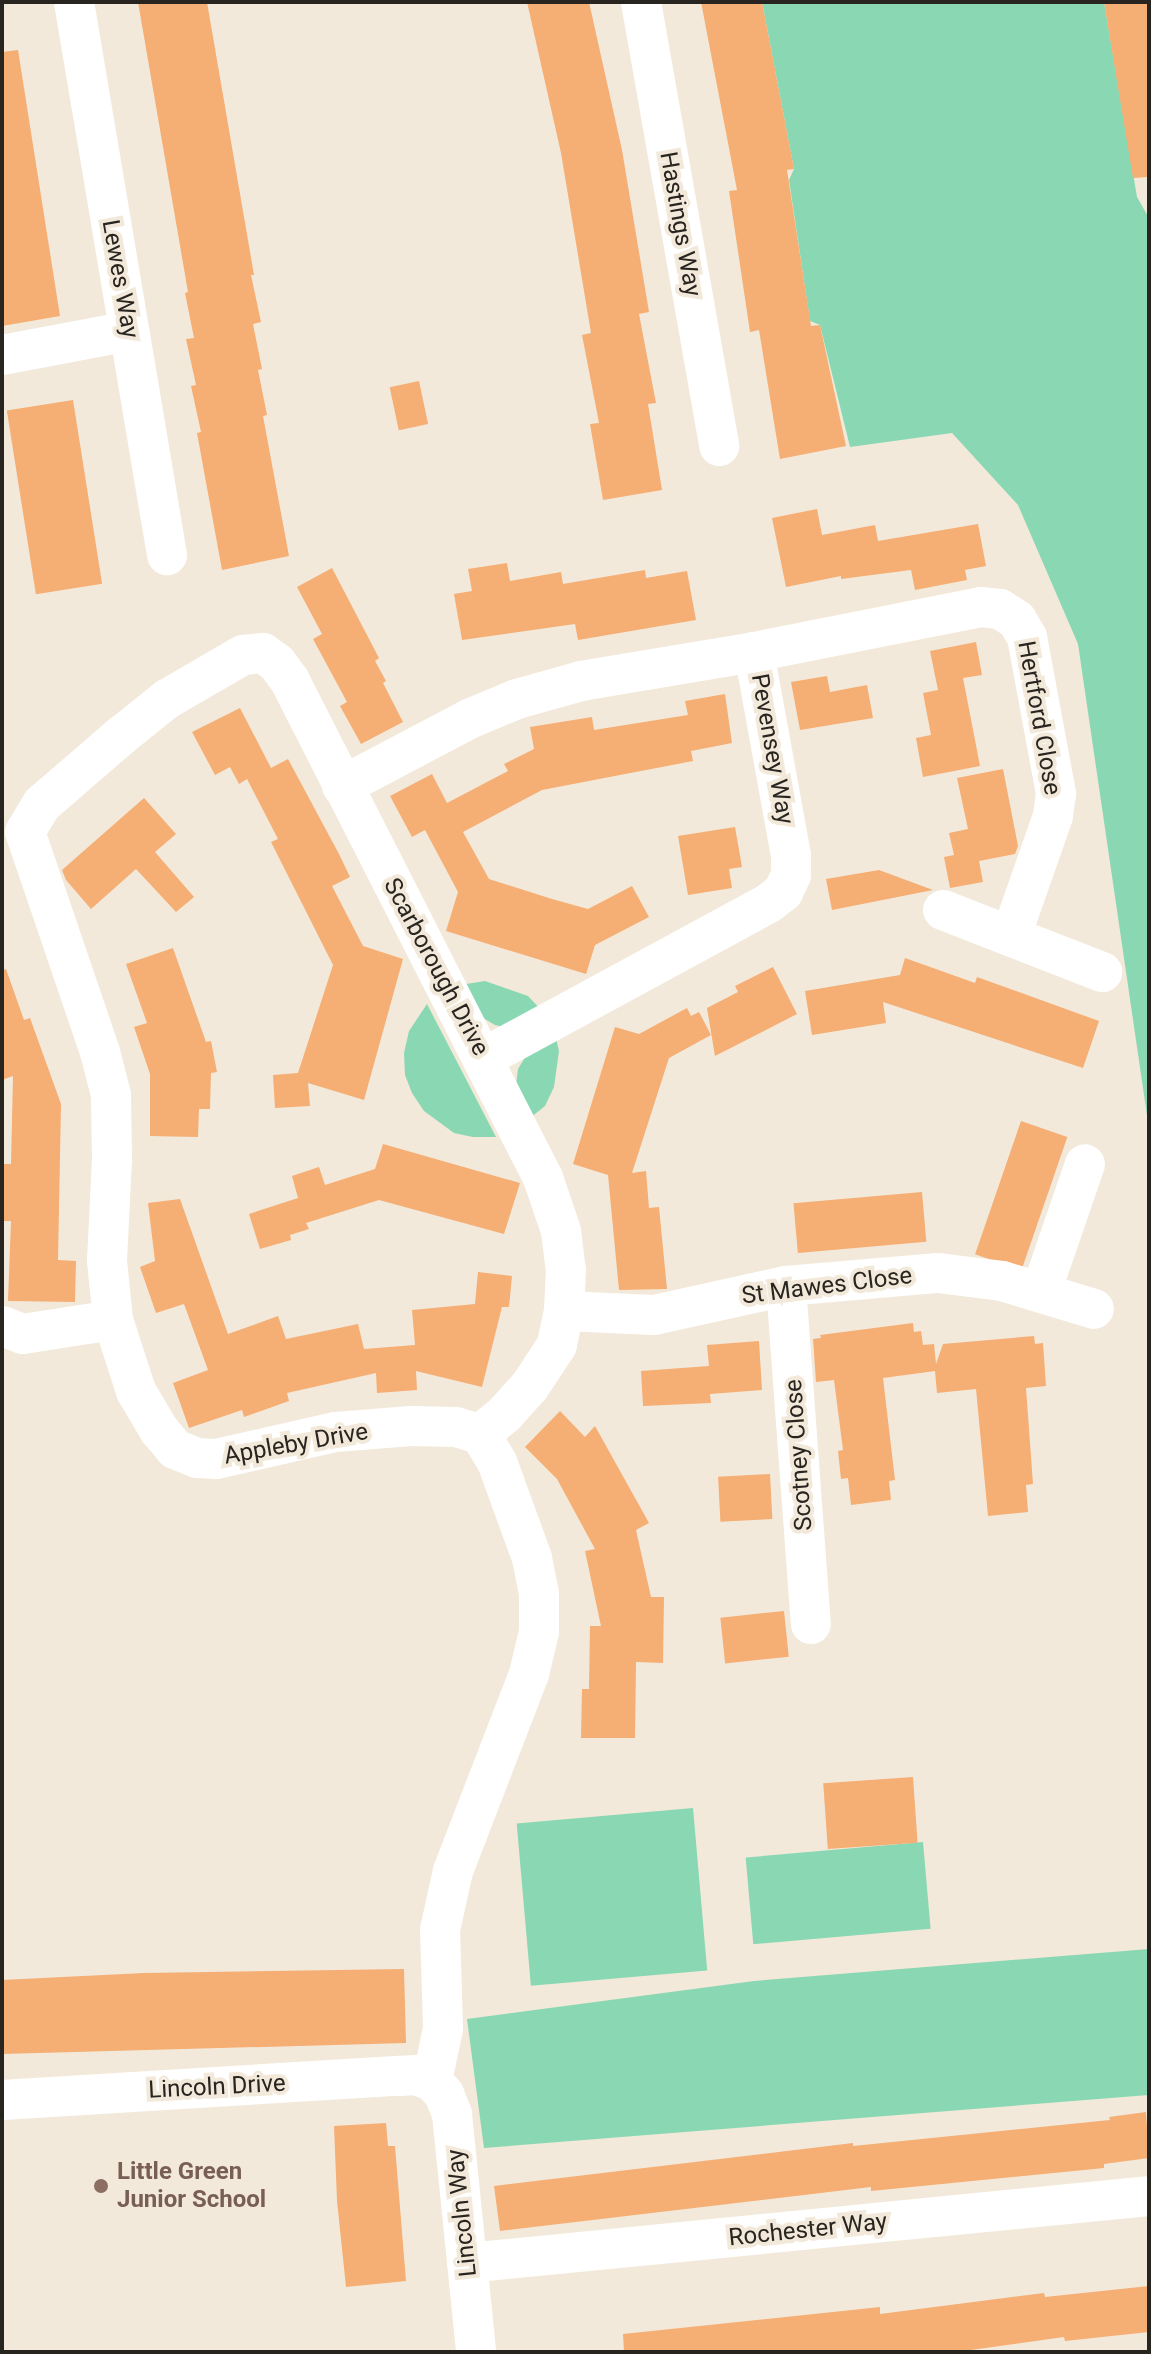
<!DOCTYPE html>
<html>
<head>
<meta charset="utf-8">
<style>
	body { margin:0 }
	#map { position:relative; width:1151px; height:2354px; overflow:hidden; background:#f3e9da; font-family:Roboto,sans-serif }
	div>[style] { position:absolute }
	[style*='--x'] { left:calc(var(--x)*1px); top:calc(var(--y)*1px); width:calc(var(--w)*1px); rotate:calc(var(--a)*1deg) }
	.green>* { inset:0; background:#89d8b3; transform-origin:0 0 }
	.building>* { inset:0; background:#f5ae74; transform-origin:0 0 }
	.minor>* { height:40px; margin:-20px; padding:0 20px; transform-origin:20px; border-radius:20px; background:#fff }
	.dots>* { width:22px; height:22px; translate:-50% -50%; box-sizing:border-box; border:4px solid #f3e9da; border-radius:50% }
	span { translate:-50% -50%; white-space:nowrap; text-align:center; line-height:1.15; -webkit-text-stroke:8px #f3e9da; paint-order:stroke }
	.street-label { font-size:24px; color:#28241f }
	.education-label { font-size:24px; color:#785e54; font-weight:700 }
	.left { translate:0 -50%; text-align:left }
	.frame { position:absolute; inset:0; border:4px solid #28241f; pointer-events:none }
</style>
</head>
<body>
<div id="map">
	<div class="green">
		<div style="clip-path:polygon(762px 2px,1104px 2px,1137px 197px,1149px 218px,1149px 1129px,1078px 644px,1018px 505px,952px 433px,850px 447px,820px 325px,810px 321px,789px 180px,794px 169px)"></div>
		<div style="clip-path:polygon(485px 981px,528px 996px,543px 1012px,508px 1028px,495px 1025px,483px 1018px,460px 985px)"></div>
		<div style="clip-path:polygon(427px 1004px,496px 1137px,473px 1137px,454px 1133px,424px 1111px,412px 1093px,405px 1075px,404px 1053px,409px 1031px)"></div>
		<div style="clip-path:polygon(555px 1034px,559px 1051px,554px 1087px,545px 1106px,530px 1118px,516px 1085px,518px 1069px,527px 1054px)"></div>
		<div style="left:693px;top:1808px;width:163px;height:177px;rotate:85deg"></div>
		<div style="left:923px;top:1842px;width:87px;height:178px;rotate:85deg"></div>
		<div style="clip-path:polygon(1149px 1949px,1149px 2095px,484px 2148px,467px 2019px,754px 1981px)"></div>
	</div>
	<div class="building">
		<div style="clip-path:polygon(138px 2px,207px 2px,254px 275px,251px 275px,261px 322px,253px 324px,262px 369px,258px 370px,267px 415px,263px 416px,289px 556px,222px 570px,197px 433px,201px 432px,191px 386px,196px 385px,186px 339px,194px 338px,185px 293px,188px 292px)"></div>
		<div style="clip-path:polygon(527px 2px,589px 2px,622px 150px,649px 312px,639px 314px,656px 403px,648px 404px,662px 490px,603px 500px,590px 424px,599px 423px,582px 335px,591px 333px,561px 153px)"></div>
		<div style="clip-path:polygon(701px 2px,762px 2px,794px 169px,787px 170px,811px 326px,820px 325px,846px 446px,780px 459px,759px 330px,750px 332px,729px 191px,737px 190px)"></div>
		<div style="clip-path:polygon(1104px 2px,1149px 2px,1149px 177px,1133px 178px)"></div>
		<div style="clip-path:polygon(18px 50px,60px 316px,2px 326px,2px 52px)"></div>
		<div style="left:419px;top:381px;width:44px;height:30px;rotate:78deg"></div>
		<div style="left:73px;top:400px;width:186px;height:67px;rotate:81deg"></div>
		<div style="clip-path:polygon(817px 509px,822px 535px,875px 525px,878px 541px,978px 524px,986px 566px,965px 570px,967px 580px,915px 590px,911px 570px,841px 579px,841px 576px,786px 587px,772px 518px)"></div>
		<div style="clip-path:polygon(507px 563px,510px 581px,561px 572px,563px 584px,645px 570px,646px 578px,687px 571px,696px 620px,578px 640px,575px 624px,462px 640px,454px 594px,472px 591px,468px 569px)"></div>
		<div style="clip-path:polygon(332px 568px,379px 658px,375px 661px,386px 681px,383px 683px,403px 722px,361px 744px,340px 706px,347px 702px,313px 639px,322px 634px,297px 587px)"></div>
		<div style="clip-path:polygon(976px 642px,982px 675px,963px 678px,980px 766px,923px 777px,916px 738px,931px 735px,923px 693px,938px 690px,930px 651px)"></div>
		<div style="clip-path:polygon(827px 676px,830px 692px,867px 685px,873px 718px,800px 730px,791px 682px)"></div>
		<div style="clip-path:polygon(725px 694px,732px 743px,691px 751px,693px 761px,542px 790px,463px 832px,489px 879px,552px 899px,588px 909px,632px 886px,649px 917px,595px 945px,586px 974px,446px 931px,458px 892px,425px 830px,412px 837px,390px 796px,432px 774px,447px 803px,508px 771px,504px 764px,534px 749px,530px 727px,592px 717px,594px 730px,688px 715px,685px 701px)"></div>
		<div style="clip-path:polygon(240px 708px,271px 768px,288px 759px,339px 854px,350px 877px,332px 886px,363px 946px,403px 959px,364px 1100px,308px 1083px,310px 1106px,275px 1108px,273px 1075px,298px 1073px,333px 965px,271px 842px,278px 839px,247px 779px,239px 784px,230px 767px,215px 775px,192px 732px)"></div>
		<div style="clip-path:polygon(1003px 769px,1018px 846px,1015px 854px,979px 861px,983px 882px,950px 888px,944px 857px,954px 855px,949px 833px,968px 829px,957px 778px)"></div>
		<div style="clip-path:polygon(144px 798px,176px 834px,155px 852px,194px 897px,176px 912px,136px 869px,91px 909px,66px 880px,62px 870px)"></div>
		<div style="clip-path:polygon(735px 827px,742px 867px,729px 869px,732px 888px,688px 895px,678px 836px)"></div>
		<div style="clip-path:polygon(879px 870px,933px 890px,832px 910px,826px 879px)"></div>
		<div style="clip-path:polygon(173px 948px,206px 1042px,211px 1041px,217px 1072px,211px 1073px,210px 1109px,199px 1109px,198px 1137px,150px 1136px,150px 1074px,134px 1027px,147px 1023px,126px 964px)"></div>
		<div style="clip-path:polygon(905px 958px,975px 983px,977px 977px,1099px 1021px,1083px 1068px,883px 1002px,886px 1023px,812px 1035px,805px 991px,900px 975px)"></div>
		<div style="clip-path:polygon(773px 967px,797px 1014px,715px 1056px,707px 1008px,738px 992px,735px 986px)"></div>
		<div style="clip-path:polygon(6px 969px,24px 1020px,30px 1018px,61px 1104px,58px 1260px,76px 1261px,75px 1302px,8px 1301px,11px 1221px,2px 1221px,2px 1164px,11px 1164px,13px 1076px,2px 1080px,2px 970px)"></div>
		<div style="clip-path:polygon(687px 1008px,691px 1016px,699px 1012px,711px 1035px,669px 1058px,632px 1173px,646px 1171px,649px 1208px,659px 1207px,667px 1289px,619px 1290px,608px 1175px,573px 1164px,615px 1027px,639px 1034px)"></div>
		<div style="left:1021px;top:1121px;width:49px;height:141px;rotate:19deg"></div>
		<div style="clip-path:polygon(383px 1144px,520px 1183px,504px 1234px,379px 1200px,306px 1223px,309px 1229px,290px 1235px,291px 1240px,260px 1249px,249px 1214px,298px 1198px,292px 1176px,319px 1167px,325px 1185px,375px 1169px)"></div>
		<div style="left:922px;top:1192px;width:50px;height:129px;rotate:85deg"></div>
		<div style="clip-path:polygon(180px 1199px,228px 1334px,278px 1316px,286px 1339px,358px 1324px,364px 1349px,415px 1345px,412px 1310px,475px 1304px,478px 1272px,512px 1276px,509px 1307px,502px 1307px,482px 1387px,416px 1371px,417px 1390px,377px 1393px,376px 1373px,287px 1393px,289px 1401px,244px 1417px,242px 1410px,189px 1428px,173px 1383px,208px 1370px,184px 1304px,156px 1313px,140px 1267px,155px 1261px,148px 1203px)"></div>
		<div style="clip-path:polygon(913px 1323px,914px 1332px,921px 1331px,923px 1345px,934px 1344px,936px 1364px,943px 1344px,1034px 1336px,1035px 1344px,1043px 1343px,1046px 1386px,1026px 1388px,1033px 1484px,1026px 1485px,1028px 1512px,988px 1516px,976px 1389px,937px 1393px,935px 1371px,883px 1378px,895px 1480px,889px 1481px,891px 1500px,851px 1505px,848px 1478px,841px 1479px,838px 1451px,843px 1450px,834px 1380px,816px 1382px,813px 1339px,821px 1338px,820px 1335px)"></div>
		<div style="clip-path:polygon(759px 1341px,762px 1390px,710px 1394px,711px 1403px,643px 1406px,641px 1371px,709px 1366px,707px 1345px)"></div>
		<div style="clip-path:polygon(560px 1411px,585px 1437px,595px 1426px,649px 1523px,636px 1530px,651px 1597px,664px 1597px,663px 1663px,636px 1662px,635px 1738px,581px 1738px,582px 1689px,589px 1689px,590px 1626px,601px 1626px,585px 1551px,595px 1549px,557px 1479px,525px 1447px)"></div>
		<div style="left:770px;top:1474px;width:45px;height:52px;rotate:87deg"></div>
		<div style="left:784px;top:1611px;width:46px;height:64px;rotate:84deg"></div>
		<div style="left:913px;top:1777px;width:66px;height:90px;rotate:86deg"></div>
		<div style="clip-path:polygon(404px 1969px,406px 2043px,2px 2054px,2px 1980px,144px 1973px)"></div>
		<div style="clip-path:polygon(1146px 2112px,1149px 2158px,1104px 2164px,1104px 2168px,871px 2191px,871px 2187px,500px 2231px,494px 2186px,853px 2143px,853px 2146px,1110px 2120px,1109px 2117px)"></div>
		<div style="clip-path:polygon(386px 2123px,388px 2146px,395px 2146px,406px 2281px,346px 2287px,337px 2201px,334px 2126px)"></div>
		<div style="clip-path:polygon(1149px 2286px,1149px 2332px,1065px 2341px,1064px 2337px,956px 2352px,624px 2352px,623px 2334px,880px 2307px,880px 2314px,1044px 2293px,1045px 2297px)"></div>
	</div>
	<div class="minor">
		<div style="--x:74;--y:2;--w:561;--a:80.45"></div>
		<div style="--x:641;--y:2;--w:451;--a:80"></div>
		<div style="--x:2;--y:355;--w:129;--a:-10.7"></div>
		<div style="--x:754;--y:652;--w:231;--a:-11.2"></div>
		<div style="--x:981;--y:607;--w:19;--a:6"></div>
		<div style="--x:1000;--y:609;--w:20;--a:33"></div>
		<div style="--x:1017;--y:620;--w:20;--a:60"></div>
		<div style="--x:1027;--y:637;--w:160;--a:79.5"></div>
		<div style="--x:1056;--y:794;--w:22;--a:98"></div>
		<div style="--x:1053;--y:816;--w:127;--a:109.3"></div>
		<div style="--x:342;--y:786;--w:144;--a:-27.8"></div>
		<div style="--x:469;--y:719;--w:52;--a:-22.6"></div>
		<div style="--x:517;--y:699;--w:66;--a:-15.7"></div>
		<div style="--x:581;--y:681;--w:175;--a:-9.5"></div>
		<div style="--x:754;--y:652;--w:206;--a:79.7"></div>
		<div style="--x:791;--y:855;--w:20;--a:90"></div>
		<div style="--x:791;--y:875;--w:19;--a:115"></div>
		<div style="--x:783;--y:892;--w:18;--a:142"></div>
		<div style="--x:769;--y:903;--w:324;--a:151.5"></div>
		<div style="--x:943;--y:910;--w:171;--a:21.3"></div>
		<div style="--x:786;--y:1286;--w:339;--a:85.8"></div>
		<div style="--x:1041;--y:1292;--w:135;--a:-71"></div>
		<div style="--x:564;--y:1311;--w:90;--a:2.5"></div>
		<div style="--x:654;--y:1315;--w:135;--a:-12.4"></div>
		<div style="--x:786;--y:1286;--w:153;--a:-4.9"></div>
		<div style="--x:938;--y:1273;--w:64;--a:7.1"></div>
		<div style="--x:1002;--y:1281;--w:96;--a:16.9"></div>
		<div style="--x:2;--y:1326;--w:22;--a:21"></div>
		<div style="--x:23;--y:1334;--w:91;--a:-8.8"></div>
		<div style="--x:432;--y:2081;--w:53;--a:-78.1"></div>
		<div style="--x:443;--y:2029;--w:99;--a:-91.7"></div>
		<div style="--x:440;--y:1930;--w:60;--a:-77.6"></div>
		<div style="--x:453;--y:1871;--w:211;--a:-68.9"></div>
		<div style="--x:529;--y:1674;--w:43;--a:-76.6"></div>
		<div style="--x:539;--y:1632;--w:38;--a:-90"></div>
		<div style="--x:539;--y:1594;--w:37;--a:-101"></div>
		<div style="--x:532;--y:1558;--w:102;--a:-110"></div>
		<div style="--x:497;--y:1462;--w:33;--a:-121"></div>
		<div style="--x:480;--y:1434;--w:25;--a:-164"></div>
		<div style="--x:456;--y:1427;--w:45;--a:-178.7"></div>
		<div style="--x:411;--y:1426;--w:76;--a:175.5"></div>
		<div style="--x:335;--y:1432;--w:122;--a:167.2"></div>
		<div style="--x:216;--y:1459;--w:19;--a:-177"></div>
		<div style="--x:197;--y:1458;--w:24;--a:-158"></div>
		<div style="--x:175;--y:1449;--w:25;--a:-130"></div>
		<div style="--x:159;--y:1430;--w:45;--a:-120.5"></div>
		<div style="--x:136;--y:1391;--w:75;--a:-107.9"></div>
		<div style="--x:113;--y:1320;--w:59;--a:-95.8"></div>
		<div style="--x:107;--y:1261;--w:101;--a:-87.2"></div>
		<div style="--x:112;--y:1160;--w:65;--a:-90.9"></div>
		<div style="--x:111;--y:1095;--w:44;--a:-104.3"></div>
		<div style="--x:100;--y:1052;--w:232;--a:-108.8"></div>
		<div style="--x:25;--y:832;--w:33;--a:-59"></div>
		<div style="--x:42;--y:804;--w:106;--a:-40.8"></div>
		<div style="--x:122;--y:735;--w:58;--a:-38.7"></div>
		<div style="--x:167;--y:699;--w:88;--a:-30.1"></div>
		<div style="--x:243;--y:655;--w:20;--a:-6"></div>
		<div style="--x:263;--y:653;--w:17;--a:36"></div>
		<div style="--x:277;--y:663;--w:22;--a:54"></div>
		<div style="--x:290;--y:681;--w:558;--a:63.02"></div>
		<div style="--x:543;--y:1178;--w:56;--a:71.2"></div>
		<div style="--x:561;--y:1231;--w:39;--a:83"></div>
		<div style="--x:566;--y:1270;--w:41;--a:92.8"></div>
		<div style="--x:564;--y:1311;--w:35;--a:102"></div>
		<div style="--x:557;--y:1345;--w:49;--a:123.4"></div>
		<div style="--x:530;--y:1386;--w:38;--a:132"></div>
		<div style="--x:505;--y:1414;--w:32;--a:141"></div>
		<div style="--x:2;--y:2100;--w:399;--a:-3.5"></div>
		<div style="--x:400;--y:2076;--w:15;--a:-4"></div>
		<div style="--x:415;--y:2075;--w:18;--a:19"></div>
		<div style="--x:432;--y:2081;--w:18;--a:47"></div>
		<div style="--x:444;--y:2094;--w:22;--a:68"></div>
		<div style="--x:452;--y:2114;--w:239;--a:84.2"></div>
		<div style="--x:467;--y:2263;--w:685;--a:-5.61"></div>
	</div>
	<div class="dots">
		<div style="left:101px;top:2186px;background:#8d6e63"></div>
	</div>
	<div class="street-label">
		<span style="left:680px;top:224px;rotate:80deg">Hastings Way</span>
		<span style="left:120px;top:279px;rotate:80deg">Lewes Way</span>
		<span style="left:1039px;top:718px;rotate:80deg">Hertford Close</span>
		<span style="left:772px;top:749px;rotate:80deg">Pevensey Way</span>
		<span style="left:436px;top:967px;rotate:62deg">Scarborough Drive</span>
		<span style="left:827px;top:1286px;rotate:-7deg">St Mawes Close</span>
		<span style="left:296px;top:1444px;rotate:-10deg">Appleby Drive</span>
		<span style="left:799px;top:1455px;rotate:-94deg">Scotney Close</span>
		<span style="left:217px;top:2087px;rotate:-3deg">Lincoln Drive</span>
		<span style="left:462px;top:2213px;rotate:-96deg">Lincoln Way</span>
		<span style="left:808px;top:2230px;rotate:-6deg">Rochester Way</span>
	</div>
	<div class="education-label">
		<span class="left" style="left:117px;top:2186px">Little Green<br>Junior School</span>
	</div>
	<div class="frame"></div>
</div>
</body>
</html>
